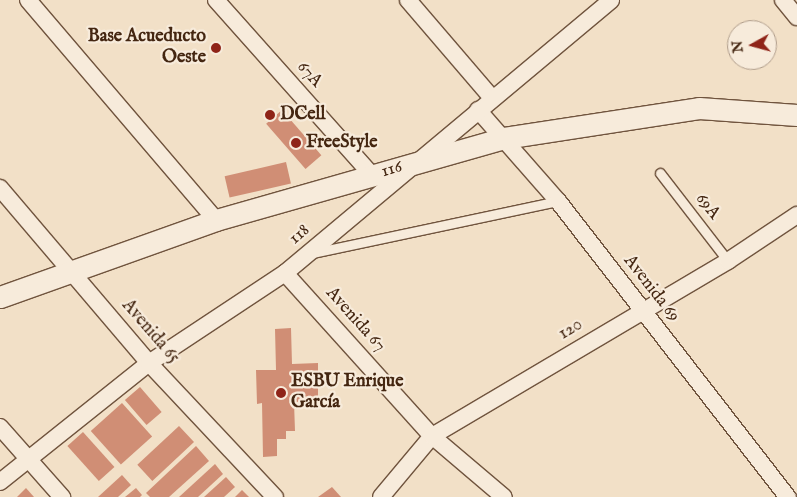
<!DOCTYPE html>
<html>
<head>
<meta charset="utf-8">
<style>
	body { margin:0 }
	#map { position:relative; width:797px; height:497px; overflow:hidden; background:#f2e0c7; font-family:"IM FELL English",serif }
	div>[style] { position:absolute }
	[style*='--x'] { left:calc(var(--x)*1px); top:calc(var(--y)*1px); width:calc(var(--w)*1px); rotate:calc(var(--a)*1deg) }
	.building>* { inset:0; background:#d08e75; transform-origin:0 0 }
	.roads { filter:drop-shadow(1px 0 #70543e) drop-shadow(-1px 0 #70543e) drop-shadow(0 1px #70543e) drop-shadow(0 -1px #70543e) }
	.service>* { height:9px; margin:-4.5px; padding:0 4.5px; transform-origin:4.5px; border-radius:4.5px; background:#f7ebdb }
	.minor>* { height:16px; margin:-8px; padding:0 8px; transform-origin:8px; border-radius:8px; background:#f7ebdb }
	.tertiary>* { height:21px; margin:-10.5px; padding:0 10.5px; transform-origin:10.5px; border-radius:10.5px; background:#f7ebdb }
	.dots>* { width:14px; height:14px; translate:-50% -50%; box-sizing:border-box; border:2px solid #f7ebdb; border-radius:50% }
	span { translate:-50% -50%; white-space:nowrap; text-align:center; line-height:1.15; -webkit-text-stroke:4.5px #f7ebdb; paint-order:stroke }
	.poi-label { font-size:18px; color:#442611; font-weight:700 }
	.right { translate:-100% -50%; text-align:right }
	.left { translate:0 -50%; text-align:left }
	.street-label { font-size:18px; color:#442611 }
	.north { position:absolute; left:727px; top:20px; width:50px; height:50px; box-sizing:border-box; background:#f7ebdb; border:1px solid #af9c8a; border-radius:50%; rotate:263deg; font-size:14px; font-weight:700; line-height:20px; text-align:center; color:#442611 }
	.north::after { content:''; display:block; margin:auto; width:18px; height:22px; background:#8f2418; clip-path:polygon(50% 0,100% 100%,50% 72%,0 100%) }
</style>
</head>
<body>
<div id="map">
	<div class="building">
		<div style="left:282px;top:110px;width:60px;height:21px;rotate:49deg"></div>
		<div style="left:286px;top:162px;width:22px;height:63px;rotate:77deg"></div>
		<div style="clip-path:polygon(291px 328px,292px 364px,318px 363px,318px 401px,294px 402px,295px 431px,286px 431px,286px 439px,277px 439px,277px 456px,263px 457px,262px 403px,257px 404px,256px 370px,276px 370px,275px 329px)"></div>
		<div style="left:140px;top:387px;width:33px;height:20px;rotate:49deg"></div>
		<div style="left:122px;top:403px;width:45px;height:42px;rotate:48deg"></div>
		<div style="left:179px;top:426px;width:22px;height:57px;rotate:47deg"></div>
		<div style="left:83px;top:432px;width:47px;height:21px;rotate:48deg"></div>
		<div style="clip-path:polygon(196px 446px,209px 461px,169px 497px,150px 497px,146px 493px)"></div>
		<div style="clip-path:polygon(215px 464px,223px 474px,198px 497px,179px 497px)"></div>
		<div style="clip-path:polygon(122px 475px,131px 485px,118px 497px,98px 497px)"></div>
		<div style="clip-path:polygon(226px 477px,235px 487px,224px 497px,204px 497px)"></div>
		<div style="clip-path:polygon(332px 487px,341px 497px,318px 497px)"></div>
		<div style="clip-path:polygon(26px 488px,34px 497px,17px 497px)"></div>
		<div style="clip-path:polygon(136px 488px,142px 495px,140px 497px,125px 497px)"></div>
		<div style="clip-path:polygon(242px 490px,249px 497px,235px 497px)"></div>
	</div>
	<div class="roads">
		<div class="service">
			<div style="--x:660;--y:173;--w:111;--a:52.3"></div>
			<div style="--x:313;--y:253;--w:250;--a:-12"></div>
		</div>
		<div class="minor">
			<div style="--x:28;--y:0;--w:289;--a:49.5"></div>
			<div style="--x:216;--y:0;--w:236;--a:48.3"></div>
			<div style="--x:408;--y:0;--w:129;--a:49.4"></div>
			<div style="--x:783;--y:0;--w:22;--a:51"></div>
			<div style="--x:478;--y:110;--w:121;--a:48.7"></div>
			<div style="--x:558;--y:201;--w:375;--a:52.2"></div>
			<div style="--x:0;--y:188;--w:230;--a:49.6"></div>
			<div style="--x:149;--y:363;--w:184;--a:46.8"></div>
			<div style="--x:285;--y:273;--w:219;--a:48"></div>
			<div style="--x:432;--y:436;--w:94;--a:40.3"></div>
			<div style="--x:0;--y:427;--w:94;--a:48.5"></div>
			<div style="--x:0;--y:482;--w:191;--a:-38.6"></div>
			<div style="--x:149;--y:363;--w:163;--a:-33.5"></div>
			<div style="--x:285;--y:273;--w:425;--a:-39.9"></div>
			<div style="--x:381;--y:497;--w:80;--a:-50.1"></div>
			<div style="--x:432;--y:436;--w:344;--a:-30.6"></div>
			<div style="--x:728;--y:261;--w:83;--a:-33.7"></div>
		</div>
		<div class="tertiary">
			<div style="--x:0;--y:297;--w:229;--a:-19.6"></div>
			<div style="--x:216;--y:220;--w:299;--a:-15.9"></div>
			<div style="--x:504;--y:138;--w:197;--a:-8.7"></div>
			<div style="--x:699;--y:108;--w:98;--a:4.1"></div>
		</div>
	</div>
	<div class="dots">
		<div style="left:216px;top:48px;background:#8f2418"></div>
		<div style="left:270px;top:115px;background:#8f2418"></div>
		<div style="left:296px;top:143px;background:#8f2418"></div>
		<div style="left:281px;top:393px;background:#8f2418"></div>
	</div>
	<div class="poi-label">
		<span class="right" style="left:206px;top:48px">Base Acueducto<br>Oeste</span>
		<span class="left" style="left:280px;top:115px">DCell</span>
		<span class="left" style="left:306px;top:143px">FreeStyle</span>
		<span class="left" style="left:291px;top:393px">ESBU Enrique<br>García</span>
	</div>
	<div class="street-label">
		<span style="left:309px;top:75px;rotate:48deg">67A</span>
		<span style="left:392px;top:170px;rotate:-16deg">116</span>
		<span style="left:707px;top:207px;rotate:52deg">69A</span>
		<span style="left:300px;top:235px;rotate:-40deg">118</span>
		<span style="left:651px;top:289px;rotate:52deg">Avenida 69</span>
		<span style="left:355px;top:320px;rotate:48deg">Avenida 67</span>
		<span style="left:571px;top:330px;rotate:-31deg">120</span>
		<span style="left:150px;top:332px;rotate:49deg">Avenida 65</span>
	</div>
	<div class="north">N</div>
</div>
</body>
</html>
